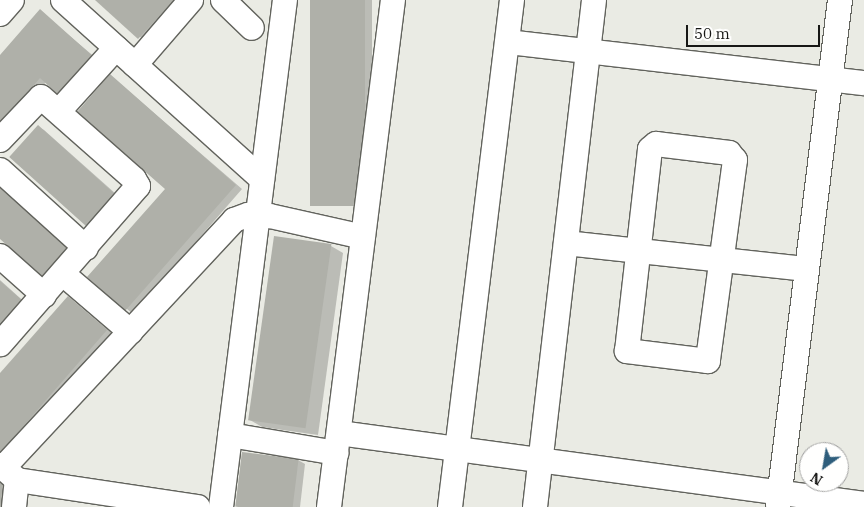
<!DOCTYPE html>
<html>
<head>
<meta charset="utf-8">
<style>
	body { margin:0 }
	#map { position:relative; width:864px; height:507px; overflow:hidden; background:#eaebe4; font-family:"IBM Plex Serif",serif }
	div>[style] { position:absolute }
	[style*='--x'] { left:calc(var(--x)*1px); top:calc(var(--y)*1px); width:calc(var(--w)*1px); rotate:calc(var(--a)*1deg) }
	.shadow>* { inset:0; background:#0003; transform-origin:0 0 }
	.building>* { inset:0; background:#afb0a9; transform-origin:0 0 }
	.roads { filter:drop-shadow(1px 0 #62635d) drop-shadow(-1px 0 #62635d) drop-shadow(0 1px #62635d) drop-shadow(0 -1px #62635d) }
	.minor>* { height:24px; margin:-12px; padding:0 12px; transform-origin:12px; border-radius:12px; background:#fff }
	span { translate:-50% -50%; white-space:nowrap; text-align:center; line-height:1.15; -webkit-text-stroke:4px #fffffe; paint-order:stroke }
	.north { position:absolute; left:799px; top:442px; width:50px; height:50px; box-sizing:border-box; background:#fffffe; border:1px solid #a2a2a1; border-radius:50%; rotate:212deg; font-size:14px; font-weight:700; line-height:20px; text-align:center; color:#171715 }
	.north::after { content:''; display:block; margin:auto; width:18px; height:22px; background:#2e5e7c; clip-path:polygon(50% 0,100% 100%,50% 72%,0 100%) }
	.scale { position:absolute; left:686px; top:25px; width:134px; height:22px; box-sizing:border-box; border:2px solid #171715; border-top:0; padding-left:6px; font-size:15px; line-height:18px; white-space:nowrap; color:#171715; -webkit-text-stroke:4px #fffffe; paint-order:stroke }
</style>
</head>
<body>
<div id="map">
	<div class="shadow">
		<div style="clip-path:polygon(97px 0,183px 0,146px 42px)"></div>
		<div style="left:311px;top:0;width:61px;height:206px"></div>
		<div style="clip-path:polygon(40px 11px,103px 64px,46px 82px,0 135px,0 57px)"></div>
		<div style="clip-path:polygon(111px 76px,242px 189px,133px 314px,89px 277px,167px 189px)"></div>
		<div style="clip-path:polygon(38px 127px,44px 130px,125px 202px,91px 229px)"></div>
		<div style="clip-path:polygon(331px 246px,343px 253px,318px 435px,262px 427px,250px 420px)"></div>
		<div style="clip-path:polygon(0 280px,30px 307px,0 336px)"></div>
		<div style="clip-path:polygon(68px 297px,113px 334px,6px 456px,0 453px,0 375px)"></div>
		<div style="clip-path:polygon(298px 460px,305px 464px,300px 507px,237px 507px)"></div>
	</div>
	<div class="building">
		<div style="clip-path:polygon(95px 0,174px 0,138px 39px)"></div>
		<div style="left:310px;top:0;width:55px;height:206px"></div>
		<div style="clip-path:polygon(40px 9px,97px 60px,63px 99px,40px 78px,0 124px,0 55px)"></div>
		<div style="clip-path:polygon(110px 74px,236px 185px,125px 311px,87px 277px,165px 189px,77px 112px)"></div>
		<div style="left:38px;top:125px;width:110px;height:43px;rotate:42deg"></div>
		<div style="clip-path:polygon(0 181px,73px 246px,44px 278px,0 239px)"></div>
		<div style="left:274px;top:236px;width:58px;height:186px;rotate:8deg"></div>
		<div style="clip-path:polygon(0 281px,24px 302px,0 330px)"></div>
		<div style="clip-path:polygon(68px 296px,107px 330px,0 453px,0 373px)"></div>
		<div style="left:242px;top:452px;width:57px;height:55px;rotate:7deg"></div>
		<div style="clip-path:polygon(0 477px,10px 483px,6px 507px,0 507px)"></div>
	</div>
	<div class="roads">
		<div class="minor">
			<div style="--x:63;--y:0;--w:268;--a:42"></div>
			<div style="--x:223;--y:0;--w:40;--a:44"></div>
			<div style="--x:0;--y:14;--w:18;--a:-49"></div>
			<div style="--x:508;--y:42;--w:358;--a:6.6"></div>
			<div style="--x:135;--y:65;--w:86;--a:-49.3"></div>
			<div style="--x:59;--y:111;--w:85;--a:-47.9"></div>
			<div style="--x:0;--y:140;--w:59;--a:-46.4"></div>
			<div style="--x:41;--y:97;--w:124;--a:41.4"></div>
			<div style="--x:134;--y:179;--w:8;--a:60"></div>
			<div style="--x:138;--y:186;--w:210;--a:131.1"></div>
			<div style="--x:656;--y:144;--w:74;--a:7"></div>
			<div style="--x:729;--y:153;--w:9;--a:49"></div>
			<div style="--x:735;--y:160;--w:203;--a:97.7"></div>
			<div style="--x:708;--y:361;--w:82;--a:-173"></div>
			<div style="--x:627;--y:351;--w:203;--a:-83.5"></div>
			<div style="--x:650;--y:149;--w:8;--a:-40"></div>
			<div style="--x:0;--y:170;--w:116;--a:42.2"></div>
			<div style="--x:566;--y:243;--w:242;--a:6.2"></div>
			<div style="--x:0;--y:256;--w:59;--a:41.6"></div>
			<div style="--x:63;--y:274;--w:89;--a:40.5"></div>
			<div style="--x:339;--y:433;--w:530;--a:7.7"></div>
			<div style="--x:230;--y:435;--w:108;--a:9.6"></div>
			<div style="--x:0;--y:465;--w:23;--a:41"></div>
			<div style="--x:17;--y:480;--w:183;--a:8.5"></div>
			<div style="--x:3;--y:468;--w:339;--a:-47"></div>
			<div style="--x:234;--y:220;--w:15;--a:-20"></div>
			<div style="--x:248;--y:215;--w:22;--a:3"></div>
			<div style="--x:270;--y:216;--w:95;--a:12.7"></div>
			<div style="--x:14;--y:507;--w:27;--a:-84"></div>
			<div style="--x:221;--y:507;--w:511;--a:-82.81"></div>
			<div style="--x:329;--y:507;--w:511;--a:-82.81"></div>
			<div style="--x:450;--y:507;--w:511;--a:-83.03"></div>
			<div style="--x:535;--y:507;--w:510;--a:-83.36"></div>
			<div style="--x:778;--y:507;--w:511;--a:-83.03"></div>
		</div>
	</div>
	<div class="north">N</div>
	<div class="scale">50 m</div>
</div>
</body>
</html>
